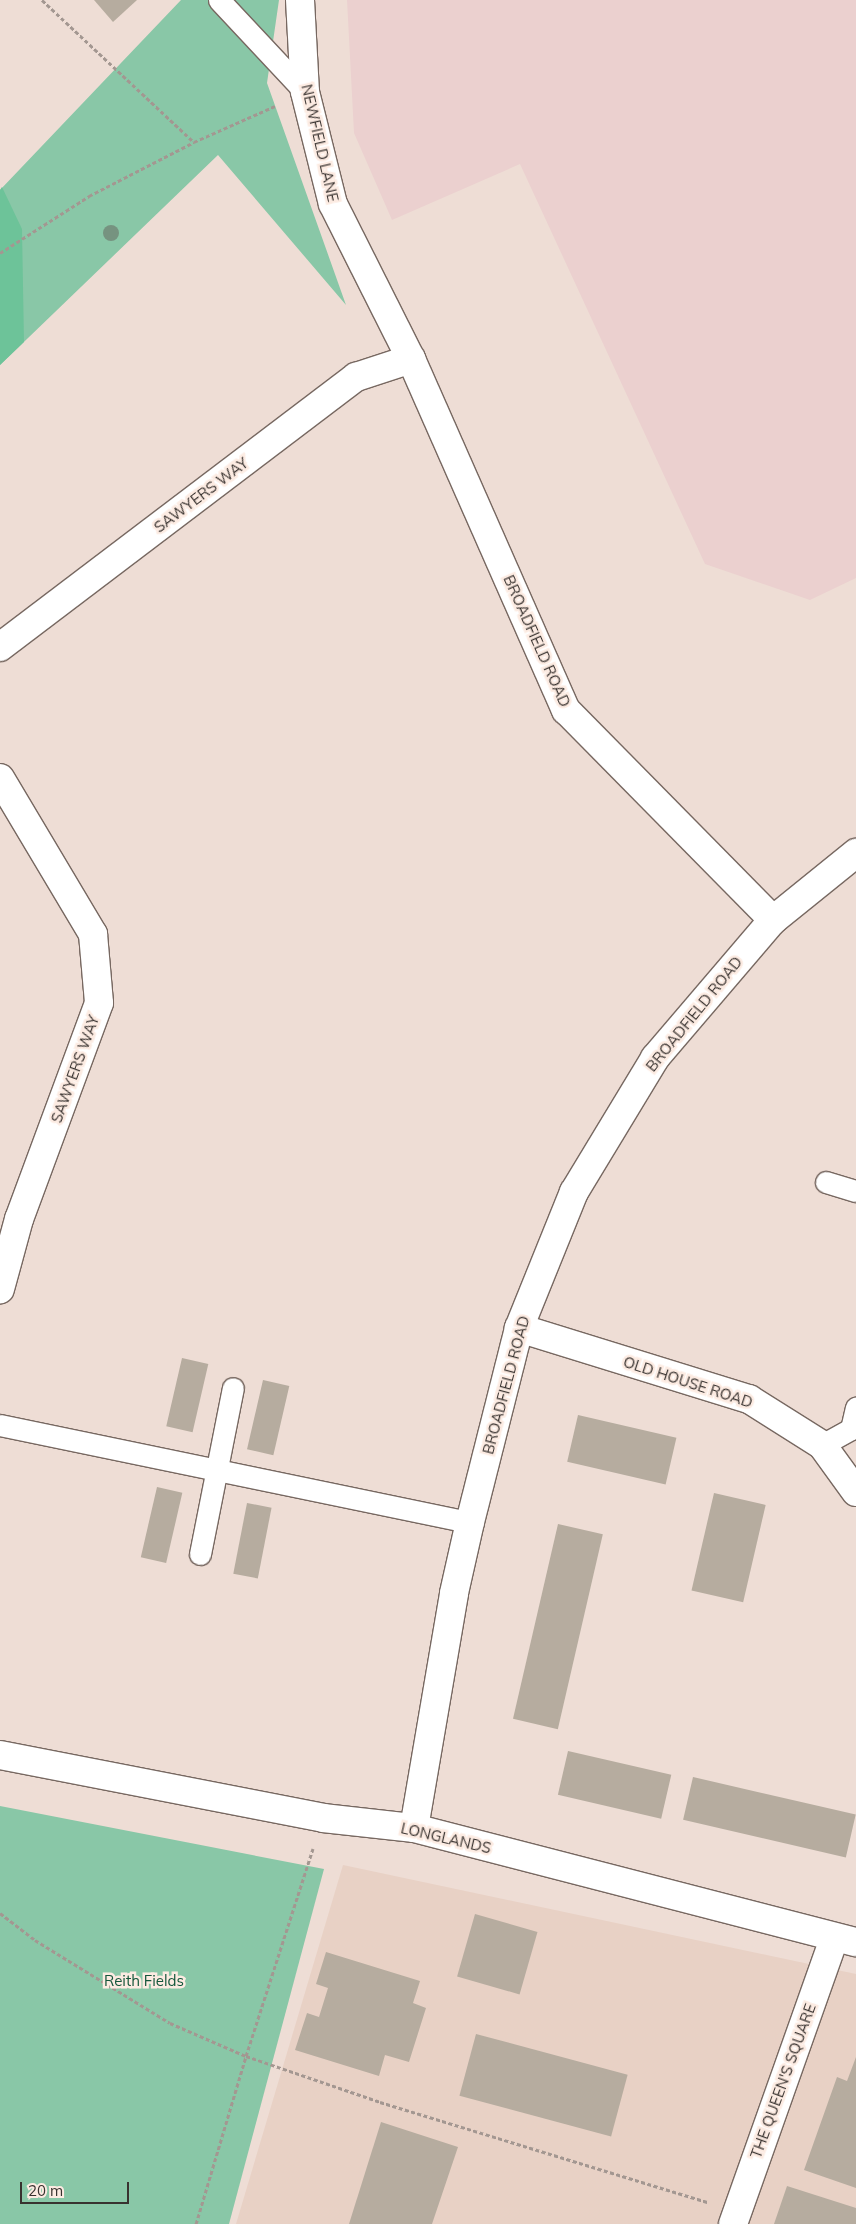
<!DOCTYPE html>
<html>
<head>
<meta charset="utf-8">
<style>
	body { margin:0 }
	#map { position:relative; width:856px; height:2224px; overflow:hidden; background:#eeddd5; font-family:Mulish,sans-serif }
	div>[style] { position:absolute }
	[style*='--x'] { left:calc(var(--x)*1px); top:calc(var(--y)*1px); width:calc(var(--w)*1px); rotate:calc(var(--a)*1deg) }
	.built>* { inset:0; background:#e8d1c5 }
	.education>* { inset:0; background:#ebd0cf }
	.green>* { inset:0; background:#89c7a7 }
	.forest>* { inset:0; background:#6dc399 }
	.building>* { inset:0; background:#b6ac9f; transform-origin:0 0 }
	.path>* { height:3px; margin-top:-1.5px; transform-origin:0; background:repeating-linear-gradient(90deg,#a39791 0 4px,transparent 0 6.5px) }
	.roads { filter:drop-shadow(1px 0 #776861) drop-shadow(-1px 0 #776861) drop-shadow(0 1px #776861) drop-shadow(0 -1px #776861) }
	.lane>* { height:21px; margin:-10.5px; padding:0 10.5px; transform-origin:10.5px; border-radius:10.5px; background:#fff }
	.street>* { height:28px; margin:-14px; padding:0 14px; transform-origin:14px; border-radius:14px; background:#fff }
	.secondary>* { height:28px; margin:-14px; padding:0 14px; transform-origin:14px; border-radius:14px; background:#fff }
	.trees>* { width:16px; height:16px; margin:-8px; border-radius:50%; background:#769380 }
	span { translate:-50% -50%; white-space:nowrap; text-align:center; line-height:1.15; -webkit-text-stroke:5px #fcebe2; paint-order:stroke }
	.street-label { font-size:15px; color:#38322f }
	.park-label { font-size:15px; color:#14573b }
	.scale { position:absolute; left:20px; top:2182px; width:109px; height:22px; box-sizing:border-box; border:2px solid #38322f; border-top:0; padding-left:6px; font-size:15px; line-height:18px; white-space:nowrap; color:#38322f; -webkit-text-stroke:4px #fcebe2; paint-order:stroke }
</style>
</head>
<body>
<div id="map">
	<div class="built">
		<div style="clip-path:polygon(343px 1865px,856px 1974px,856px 2224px,236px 2224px)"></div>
	</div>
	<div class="education">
		<div style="clip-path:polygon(347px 0,856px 0,856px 578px,810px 600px,705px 564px,520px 164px,392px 220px,354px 133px)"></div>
	</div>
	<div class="green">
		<div style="clip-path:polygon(181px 0,279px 0,267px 83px,346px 305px,218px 155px,0 365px,0 190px)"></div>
		<div style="clip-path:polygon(0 1806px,324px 1869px,229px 2224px,0 2224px)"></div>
	</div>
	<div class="forest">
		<div style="clip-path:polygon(2px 187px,22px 229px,24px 342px,0 365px,0 190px)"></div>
	</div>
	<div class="building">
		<div style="clip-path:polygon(94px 0,137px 0,113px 22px)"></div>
		<div style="left:182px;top:1358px;width:27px;height:70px;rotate:13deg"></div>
		<div style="left:263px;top:1380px;width:27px;height:71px;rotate:13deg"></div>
		<div style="left:578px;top:1415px;width:101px;height:48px;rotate:13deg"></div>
		<div style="left:157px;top:1487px;width:26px;height:72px;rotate:13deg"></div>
		<div style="left:714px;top:1493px;width:53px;height:100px;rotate:13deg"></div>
		<div style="left:247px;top:1503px;width:25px;height:72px;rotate:11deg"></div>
		<div style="left:558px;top:1524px;width:46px;height:200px;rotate:13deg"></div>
		<div style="left:568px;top:1751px;width:106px;height:45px;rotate:13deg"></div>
		<div style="left:693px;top:1777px;width:167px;height:44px;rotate:13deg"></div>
		<div style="left:475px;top:1914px;width:65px;height:65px;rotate:16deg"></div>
		<div style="clip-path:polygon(326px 1952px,420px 1981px,413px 2003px,426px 2008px,409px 2062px,385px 2055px,379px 2076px,295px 2050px,307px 2013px,319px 2017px,328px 1988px,316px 1984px)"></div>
		<div style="left:476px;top:2034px;width:157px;height:64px;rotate:15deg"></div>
		<div style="clip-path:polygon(856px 2057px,856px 2188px,804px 2170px,837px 2077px,847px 2081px)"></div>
		<div style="clip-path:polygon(381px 2122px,458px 2147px,432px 2224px,349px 2224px)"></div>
		<div style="clip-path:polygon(787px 2186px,856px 2208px,856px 2224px,774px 2224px)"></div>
	</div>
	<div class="path">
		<div style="--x:42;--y:0;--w:208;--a:43.1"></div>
		<div style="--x:0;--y:253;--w:106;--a:-32.6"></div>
		<div style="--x:89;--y:196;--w:118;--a:-27.2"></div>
		<div style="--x:194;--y:142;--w:89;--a:-24"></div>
		<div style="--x:0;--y:1913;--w:44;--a:37.6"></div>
		<div style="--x:35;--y:1940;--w:158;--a:31.6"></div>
		<div style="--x:170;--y:2023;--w:83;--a:23.5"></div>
		<div style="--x:246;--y:2056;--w:142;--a:18.9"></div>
		<div style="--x:380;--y:2102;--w:343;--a:17"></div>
		<div style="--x:196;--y:2224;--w:175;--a:-73.4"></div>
		<div style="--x:246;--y:2056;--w:218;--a:-72.1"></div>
	</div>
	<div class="roads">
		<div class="lane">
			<div style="--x:219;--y:0;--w:126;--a:46.9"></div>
			<div style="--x:826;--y:1182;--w:31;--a:17"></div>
			<div style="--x:0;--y:1425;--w:480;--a:11.7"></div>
			<div style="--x:822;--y:1445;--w:33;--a:-29"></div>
			<div style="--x:851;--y:1429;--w:22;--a:-77"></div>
			<div style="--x:200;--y:1554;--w:169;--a:-78.8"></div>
		</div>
		<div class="street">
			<div style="--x:300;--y:0;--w:92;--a:86.9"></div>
			<div style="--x:305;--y:92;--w:115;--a:76"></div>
			<div style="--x:333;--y:204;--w:174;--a:63.3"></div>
			<div style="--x:411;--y:359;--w:384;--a:66.2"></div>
			<div style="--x:566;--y:710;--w:295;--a:45.4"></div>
			<div style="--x:0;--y:647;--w:447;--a:-37.2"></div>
			<div style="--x:356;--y:377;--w:58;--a:-18.1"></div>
			<div style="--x:0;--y:778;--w:182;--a:59.2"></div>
			<div style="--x:93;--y:934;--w:69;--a:85"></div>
			<div style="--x:99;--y:1003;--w:230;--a:110.3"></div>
			<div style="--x:19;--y:1219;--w:73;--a:105.2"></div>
			<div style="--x:519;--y:1328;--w:241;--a:17.2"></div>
			<div style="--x:749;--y:1399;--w:86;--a:32.2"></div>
			<div style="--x:822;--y:1445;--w:58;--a:54.1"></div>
			<div style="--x:414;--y:1828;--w:238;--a:-80.3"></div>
			<div style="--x:454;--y:1593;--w:73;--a:-77.3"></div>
			<div style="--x:470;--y:1522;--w:200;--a:-75.8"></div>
			<div style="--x:519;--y:1328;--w:147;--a:-68"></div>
			<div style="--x:574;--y:1192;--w:157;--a:-58.8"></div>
			<div style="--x:655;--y:1058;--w:182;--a:-49.5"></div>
			<div style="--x:773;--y:920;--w:107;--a:-38.9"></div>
			<div style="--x:733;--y:2224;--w:303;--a:-70.5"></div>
		</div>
		<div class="secondary">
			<div style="--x:0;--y:1755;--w:329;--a:11"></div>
			<div style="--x:323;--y:1818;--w:92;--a:6.3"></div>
			<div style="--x:414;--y:1828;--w:456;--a:14.5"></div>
		</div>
	</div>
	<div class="trees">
		<div style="left:111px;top:233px"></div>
	</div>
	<div class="street-label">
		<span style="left:320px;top:143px;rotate:77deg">NEWFIELD LANE</span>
		<span style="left:201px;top:495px;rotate:-37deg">SAWYERS WAY</span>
		<span style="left:537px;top:641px;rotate:66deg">BROADFIELD ROAD</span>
		<span style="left:694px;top:1014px;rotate:-51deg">BROADFIELD ROAD</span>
		<span style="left:75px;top:1069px;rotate:-70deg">SAWYERS WAY</span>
		<span style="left:688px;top:1382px;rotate:18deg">OLD HOUSE ROAD</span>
		<span style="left:506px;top:1385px;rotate:-75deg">BROADFIELD ROAD</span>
		<span style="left:446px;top:1838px;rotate:13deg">LONGLANDS</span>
		<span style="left:783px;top:2081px;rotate:-70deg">THE QUEEN'S SQUARE</span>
	</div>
	<div class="park-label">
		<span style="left:144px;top:1981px">Reith Fields</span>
	</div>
	<div class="scale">20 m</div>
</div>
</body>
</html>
